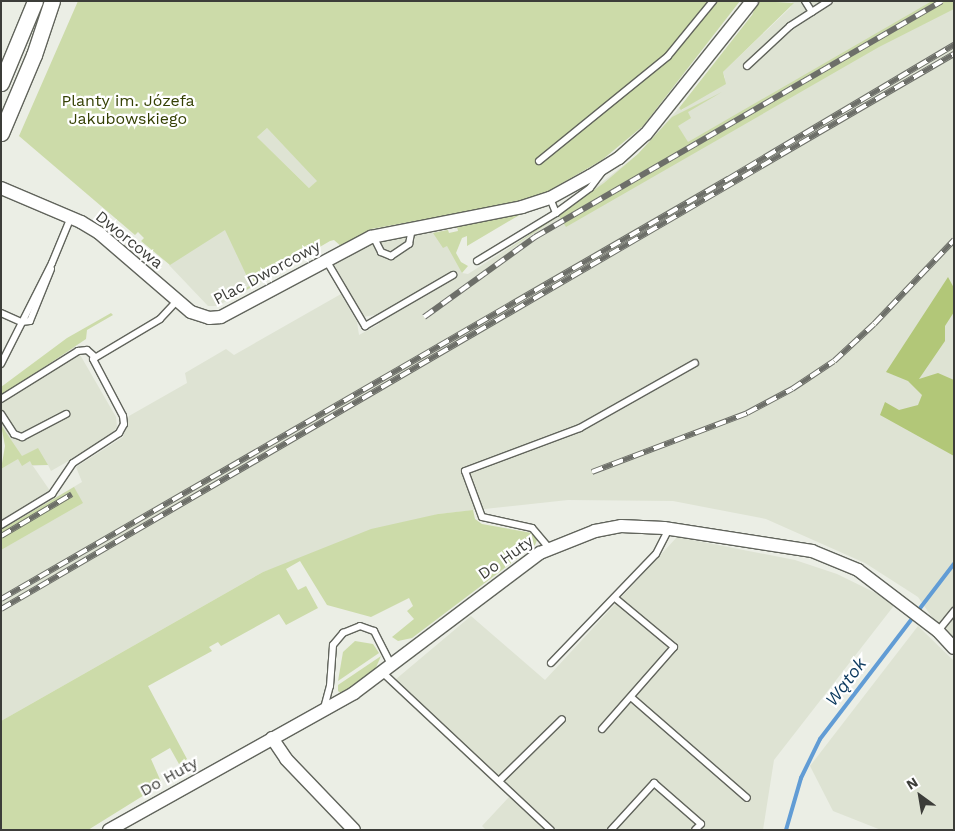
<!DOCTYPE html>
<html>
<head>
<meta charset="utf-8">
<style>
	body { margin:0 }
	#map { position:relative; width:955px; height:831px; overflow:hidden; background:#ebeee5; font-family:"Work Sans",sans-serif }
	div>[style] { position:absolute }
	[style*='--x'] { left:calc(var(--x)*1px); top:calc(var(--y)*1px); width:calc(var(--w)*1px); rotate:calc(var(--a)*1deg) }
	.built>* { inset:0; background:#dee3d3 }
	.green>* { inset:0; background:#ccdba9 }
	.forest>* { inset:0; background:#b2c778 }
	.stream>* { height:4px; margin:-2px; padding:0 2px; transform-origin:2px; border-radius:2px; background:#619cd5 }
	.roads { filter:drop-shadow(1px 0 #61645c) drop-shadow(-1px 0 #61645c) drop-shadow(0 1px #61645c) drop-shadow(0 -1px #61645c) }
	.service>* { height:6px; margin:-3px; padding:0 3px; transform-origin:3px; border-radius:3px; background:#fff }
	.minor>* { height:12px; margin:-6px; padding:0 6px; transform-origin:6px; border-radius:6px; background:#fff }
	.tertiary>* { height:15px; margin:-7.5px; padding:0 7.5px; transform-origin:7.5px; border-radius:7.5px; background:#fff }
	.rail>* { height:5.5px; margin-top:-2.75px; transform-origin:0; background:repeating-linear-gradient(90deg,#fff 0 11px,#6d6f69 0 22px); box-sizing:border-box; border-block:1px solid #6d6f69 }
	span { translate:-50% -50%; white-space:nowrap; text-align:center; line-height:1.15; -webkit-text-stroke:4.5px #fff; paint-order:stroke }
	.park-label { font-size:16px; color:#354104 }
	.street-label { font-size:16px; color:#3c3d39 }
	.water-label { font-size:18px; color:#0b395e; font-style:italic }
	.frame { position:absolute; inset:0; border:2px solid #3c3d39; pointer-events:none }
	.north { position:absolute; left:895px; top:771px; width:50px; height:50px; -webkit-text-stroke:4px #fff; paint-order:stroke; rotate:328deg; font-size:14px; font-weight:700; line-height:20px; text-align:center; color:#3c3d39 }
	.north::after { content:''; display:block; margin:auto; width:18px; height:22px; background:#3c3d39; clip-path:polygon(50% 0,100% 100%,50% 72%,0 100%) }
</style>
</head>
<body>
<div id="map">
	<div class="built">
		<div style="clip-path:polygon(793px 1px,954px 1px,954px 649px,918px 597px,865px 563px,766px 519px,673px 501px,568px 500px,438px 514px,263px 572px,1px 721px,1px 469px,19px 458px,1px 429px,1px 390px,75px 346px,116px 417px,117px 427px,110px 437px,51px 471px,48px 465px,33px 466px,55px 498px,82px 482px,76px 467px,123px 437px,129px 416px,187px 383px,185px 373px,226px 349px,234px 355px,341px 294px,357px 322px,359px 335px,379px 324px,374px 315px,363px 317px,335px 266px,334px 260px,361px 245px,447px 230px,462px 273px,468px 274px,559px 216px,638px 154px,679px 108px,682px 110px,725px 78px,723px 72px,790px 8px)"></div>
		<div style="clip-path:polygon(267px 128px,318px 181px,309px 188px,257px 137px)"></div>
		<div style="clip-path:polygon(226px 227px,253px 287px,217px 306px,208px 306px,169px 265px)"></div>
		<div style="clip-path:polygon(677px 537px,795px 560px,837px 574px,896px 603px,774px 760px,763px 830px,486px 830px,482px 826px,509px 797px,389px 685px,471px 616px,545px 680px)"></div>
		<div style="clip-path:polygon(918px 626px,954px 661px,954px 830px,881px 830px,833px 811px,810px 766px)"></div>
	</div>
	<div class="green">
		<div style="clip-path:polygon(evenodd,78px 1px,740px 1px,643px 126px,602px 160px,533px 200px,371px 229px,343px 248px,334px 240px,330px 241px,236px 296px,225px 294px,236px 294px,251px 285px,225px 230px,170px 265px,141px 241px,144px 238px,138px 232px,135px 235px,19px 136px,78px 1px,267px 128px,317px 181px,309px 188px,257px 137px,267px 128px)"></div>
		<div style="clip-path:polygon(758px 1px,794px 3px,723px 72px,726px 84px,681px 110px,679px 108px,752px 15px)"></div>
		<div style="clip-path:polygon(932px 1px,954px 1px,954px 9px,879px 47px,566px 227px,559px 216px,503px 253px,604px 183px,638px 154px,672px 117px,722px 92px,688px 112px,691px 118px,678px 126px,688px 142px)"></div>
		<div style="clip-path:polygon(528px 210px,467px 246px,467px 236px,462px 238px,456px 253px,461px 262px,468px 266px,462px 273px,447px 246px,443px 248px,433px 233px,448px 230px,449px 233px,458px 231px,457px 227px)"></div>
		<div style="clip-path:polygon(111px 313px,113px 315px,87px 330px,86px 339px,1px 396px,1px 387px,67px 338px)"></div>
		<div style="clip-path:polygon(1px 425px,22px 456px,38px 448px,48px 465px,32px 465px,30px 461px,22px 466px,18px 459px,1px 469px,5px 446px)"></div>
		<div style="clip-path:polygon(74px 487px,83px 503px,1px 550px,1px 530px)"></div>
		<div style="clip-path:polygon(473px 510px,475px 519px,482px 524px,532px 533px,537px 540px,535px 545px,412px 638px,398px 641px,392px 637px,414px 619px,407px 611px,413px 606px,409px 598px,371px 617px,327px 605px,300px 561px,286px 569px,298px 590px,306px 586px,318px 608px,286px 625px,279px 614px,221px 646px,218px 642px,209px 647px,212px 651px,148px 686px,187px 759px,179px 764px,170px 748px,151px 759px,162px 784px,88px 830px,1px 830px,1px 721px,263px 572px,371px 529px,438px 514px)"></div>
		<div style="clip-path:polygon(355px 641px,373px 644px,379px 653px,338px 681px,343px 652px)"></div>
		<div style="clip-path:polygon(381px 656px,374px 672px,342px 694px,338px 691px,338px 685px)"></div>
	</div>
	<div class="forest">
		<div style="clip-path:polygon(948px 277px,954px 288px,954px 312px,945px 326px,945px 341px,919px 379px,938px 373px,954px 380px,954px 456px,880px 415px,885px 402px,899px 410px,918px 405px,922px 395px,908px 381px,886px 372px)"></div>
	</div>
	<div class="stream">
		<div style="--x:786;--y:830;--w:54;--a:-73.9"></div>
		<div style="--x:801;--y:778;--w:43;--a:-64"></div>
		<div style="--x:820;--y:739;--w:220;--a:-52.6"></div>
	</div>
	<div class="roads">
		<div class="service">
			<div style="--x:805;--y:1;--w:13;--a:58"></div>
			<div style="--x:747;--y:66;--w:59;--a:-42.9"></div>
			<div style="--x:790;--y:26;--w:46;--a:-32.7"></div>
			<div style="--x:539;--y:161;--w:166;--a:-39.1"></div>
			<div style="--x:668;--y:56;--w:71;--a:-50.7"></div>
			<div style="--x:556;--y:213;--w:42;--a:-36.3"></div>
			<div style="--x:590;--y:188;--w:21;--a:-53"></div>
			<div style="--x:373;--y:236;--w:18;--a:63"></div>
			<div style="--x:381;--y:252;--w:11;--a:22"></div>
			<div style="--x:391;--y:256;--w:22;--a:-34"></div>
			<div style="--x:409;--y:244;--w:16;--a:-79"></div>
			<div style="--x:326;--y:260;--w:77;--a:59.4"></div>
			<div style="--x:365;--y:326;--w:102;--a:-30.1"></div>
			<div style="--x:477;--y:261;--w:92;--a:-31.3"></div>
			<div style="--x:556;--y:213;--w:16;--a:-112"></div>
			<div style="--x:1;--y:313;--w:22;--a:24"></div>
			<div style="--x:21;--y:322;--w:9;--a:-6"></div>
			<div style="--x:30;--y:321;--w:56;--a:-68"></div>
			<div style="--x:1;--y:364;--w:113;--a:-63.2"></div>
			<div style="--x:52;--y:263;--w:50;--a:-67.6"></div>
			<div style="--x:1;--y:399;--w:91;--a:-31.9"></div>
			<div style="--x:78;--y:351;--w:9;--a:-6"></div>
			<div style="--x:87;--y:350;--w:11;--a:41"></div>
			<div style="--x:1;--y:414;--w:24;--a:57"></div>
			<div style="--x:14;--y:434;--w:9;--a:21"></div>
			<div style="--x:22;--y:437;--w:50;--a:-27.6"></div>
			<div style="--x:1;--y:525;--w:60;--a:-31.3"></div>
			<div style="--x:52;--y:494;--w:37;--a:-56"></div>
			<div style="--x:73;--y:463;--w:55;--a:-33.1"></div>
			<div style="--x:119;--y:433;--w:10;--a:-61"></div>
			<div style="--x:124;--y:424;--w:8;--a:-97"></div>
			<div style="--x:123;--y:416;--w:64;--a:-117.8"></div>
			<div style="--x:93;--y:359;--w:78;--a:-30.8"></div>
			<div style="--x:160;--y:319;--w:25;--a:-47"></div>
			<div style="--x:549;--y:548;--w:26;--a:-130"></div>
			<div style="--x:532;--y:528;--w:51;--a:-167.6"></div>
			<div style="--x:482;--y:517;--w:49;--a:-110.3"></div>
			<div style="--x:465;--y:471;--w:123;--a:-20.5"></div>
			<div style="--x:580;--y:428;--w:132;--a:-29.5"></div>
			<div style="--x:938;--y:631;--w:26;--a:-51"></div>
			<div style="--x:551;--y:663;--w:151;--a:-46.1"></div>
			<div style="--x:656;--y:554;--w:28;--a:-63"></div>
			<div style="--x:382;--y:672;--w:231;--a:43.1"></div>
			<div style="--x:632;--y:698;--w:152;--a:41"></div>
			<div style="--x:324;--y:708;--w:23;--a:-75"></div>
			<div style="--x:330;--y:686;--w:41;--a:-85.8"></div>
			<div style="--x:333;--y:645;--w:16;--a:-50"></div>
			<div style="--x:343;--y:633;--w:18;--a:-22"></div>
			<div style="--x:360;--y:626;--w:15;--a:20"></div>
			<div style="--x:374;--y:631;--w:38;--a:63"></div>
			<div style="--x:602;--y:729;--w:109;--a:-48.7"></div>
			<div style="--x:674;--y:647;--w:77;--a:-140.3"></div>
			<div style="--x:499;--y:781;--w:88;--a:-44.5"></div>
			<div style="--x:611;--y:830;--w:64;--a:-47.5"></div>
			<div style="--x:654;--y:783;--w:62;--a:41.1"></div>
			<div style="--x:701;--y:824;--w:8;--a:135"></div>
		</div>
		<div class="minor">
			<div style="--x:1;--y:188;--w:87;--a:23"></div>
			<div style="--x:81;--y:222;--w:21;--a:31"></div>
			<div style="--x:99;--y:233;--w:121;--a:40.7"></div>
			<div style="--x:191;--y:312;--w:19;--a:18"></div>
			<div style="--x:209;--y:318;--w:12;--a:-5"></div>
			<div style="--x:221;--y:317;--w:170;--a:-28.1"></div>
			<div style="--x:371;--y:237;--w:154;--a:-11.2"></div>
			<div style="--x:522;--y:207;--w:29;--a:-18"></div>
			<div style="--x:550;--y:198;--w:46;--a:-28.8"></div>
			<div style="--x:590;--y:176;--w:34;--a:-32"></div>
			<div style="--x:619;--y:158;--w:36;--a:-42"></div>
			<div style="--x:646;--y:134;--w:170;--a:-51.4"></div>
			<div style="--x:272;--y:738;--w:25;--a:56"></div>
			<div style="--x:286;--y:759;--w:98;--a:46.2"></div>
			<div style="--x:109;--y:830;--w:281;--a:-29.2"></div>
			<div style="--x:354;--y:693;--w:233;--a:-37"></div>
			<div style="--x:540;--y:553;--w:59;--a:-21.8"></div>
			<div style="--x:595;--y:531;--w:26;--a:-11"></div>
			<div style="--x:621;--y:526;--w:43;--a:2.7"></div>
			<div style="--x:664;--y:528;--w:150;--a:8.8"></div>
			<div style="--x:812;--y:551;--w:50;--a:22.4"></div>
			<div style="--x:858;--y:570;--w:101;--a:37.3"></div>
			<div style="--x:938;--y:631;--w:23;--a:47"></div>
		</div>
		<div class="tertiary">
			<div style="--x:1;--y:83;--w:89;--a:-67.5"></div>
			<div style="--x:1;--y:133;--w:85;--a:-67.1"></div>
			<div style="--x:34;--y:55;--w:57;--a:-71.6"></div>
		</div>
	</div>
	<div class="rail">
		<div style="--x:424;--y:317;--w:137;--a:-35.8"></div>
		<div style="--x:535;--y:237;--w:470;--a:-30.1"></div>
		<div style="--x:592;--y:472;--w:166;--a:-20.8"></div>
		<div style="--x:747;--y:413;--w:51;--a:-28.1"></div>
		<div style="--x:792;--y:389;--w:50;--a:-33.7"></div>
		<div style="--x:834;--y:361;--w:54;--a:-42.8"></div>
		<div style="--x:874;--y:324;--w:116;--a:-46.4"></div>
		<div style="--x:1;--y:536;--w:82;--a:-30.6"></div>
		<div style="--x:1;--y:599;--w:840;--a:-30.02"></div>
		<div style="--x:728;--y:179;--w:263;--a:-30.7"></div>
		<div style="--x:1;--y:609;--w:1103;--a:-30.22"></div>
	</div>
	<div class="park-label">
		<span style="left:128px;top:110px">Planty im. Józefa<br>Jakubowskiego</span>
	</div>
	<div class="street-label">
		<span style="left:129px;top:240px;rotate:39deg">Dworcowa</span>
		<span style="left:267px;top:273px;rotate:-28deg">Plac Dworcowy</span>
		<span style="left:506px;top:558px;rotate:-35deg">Do Huty</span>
		<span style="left:169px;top:777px;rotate:-29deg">Do Huty</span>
	</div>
	<div class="water-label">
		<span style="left:846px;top:682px;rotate:-53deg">Wątok</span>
	</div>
	<div class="frame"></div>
	<div class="north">N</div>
</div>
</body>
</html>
